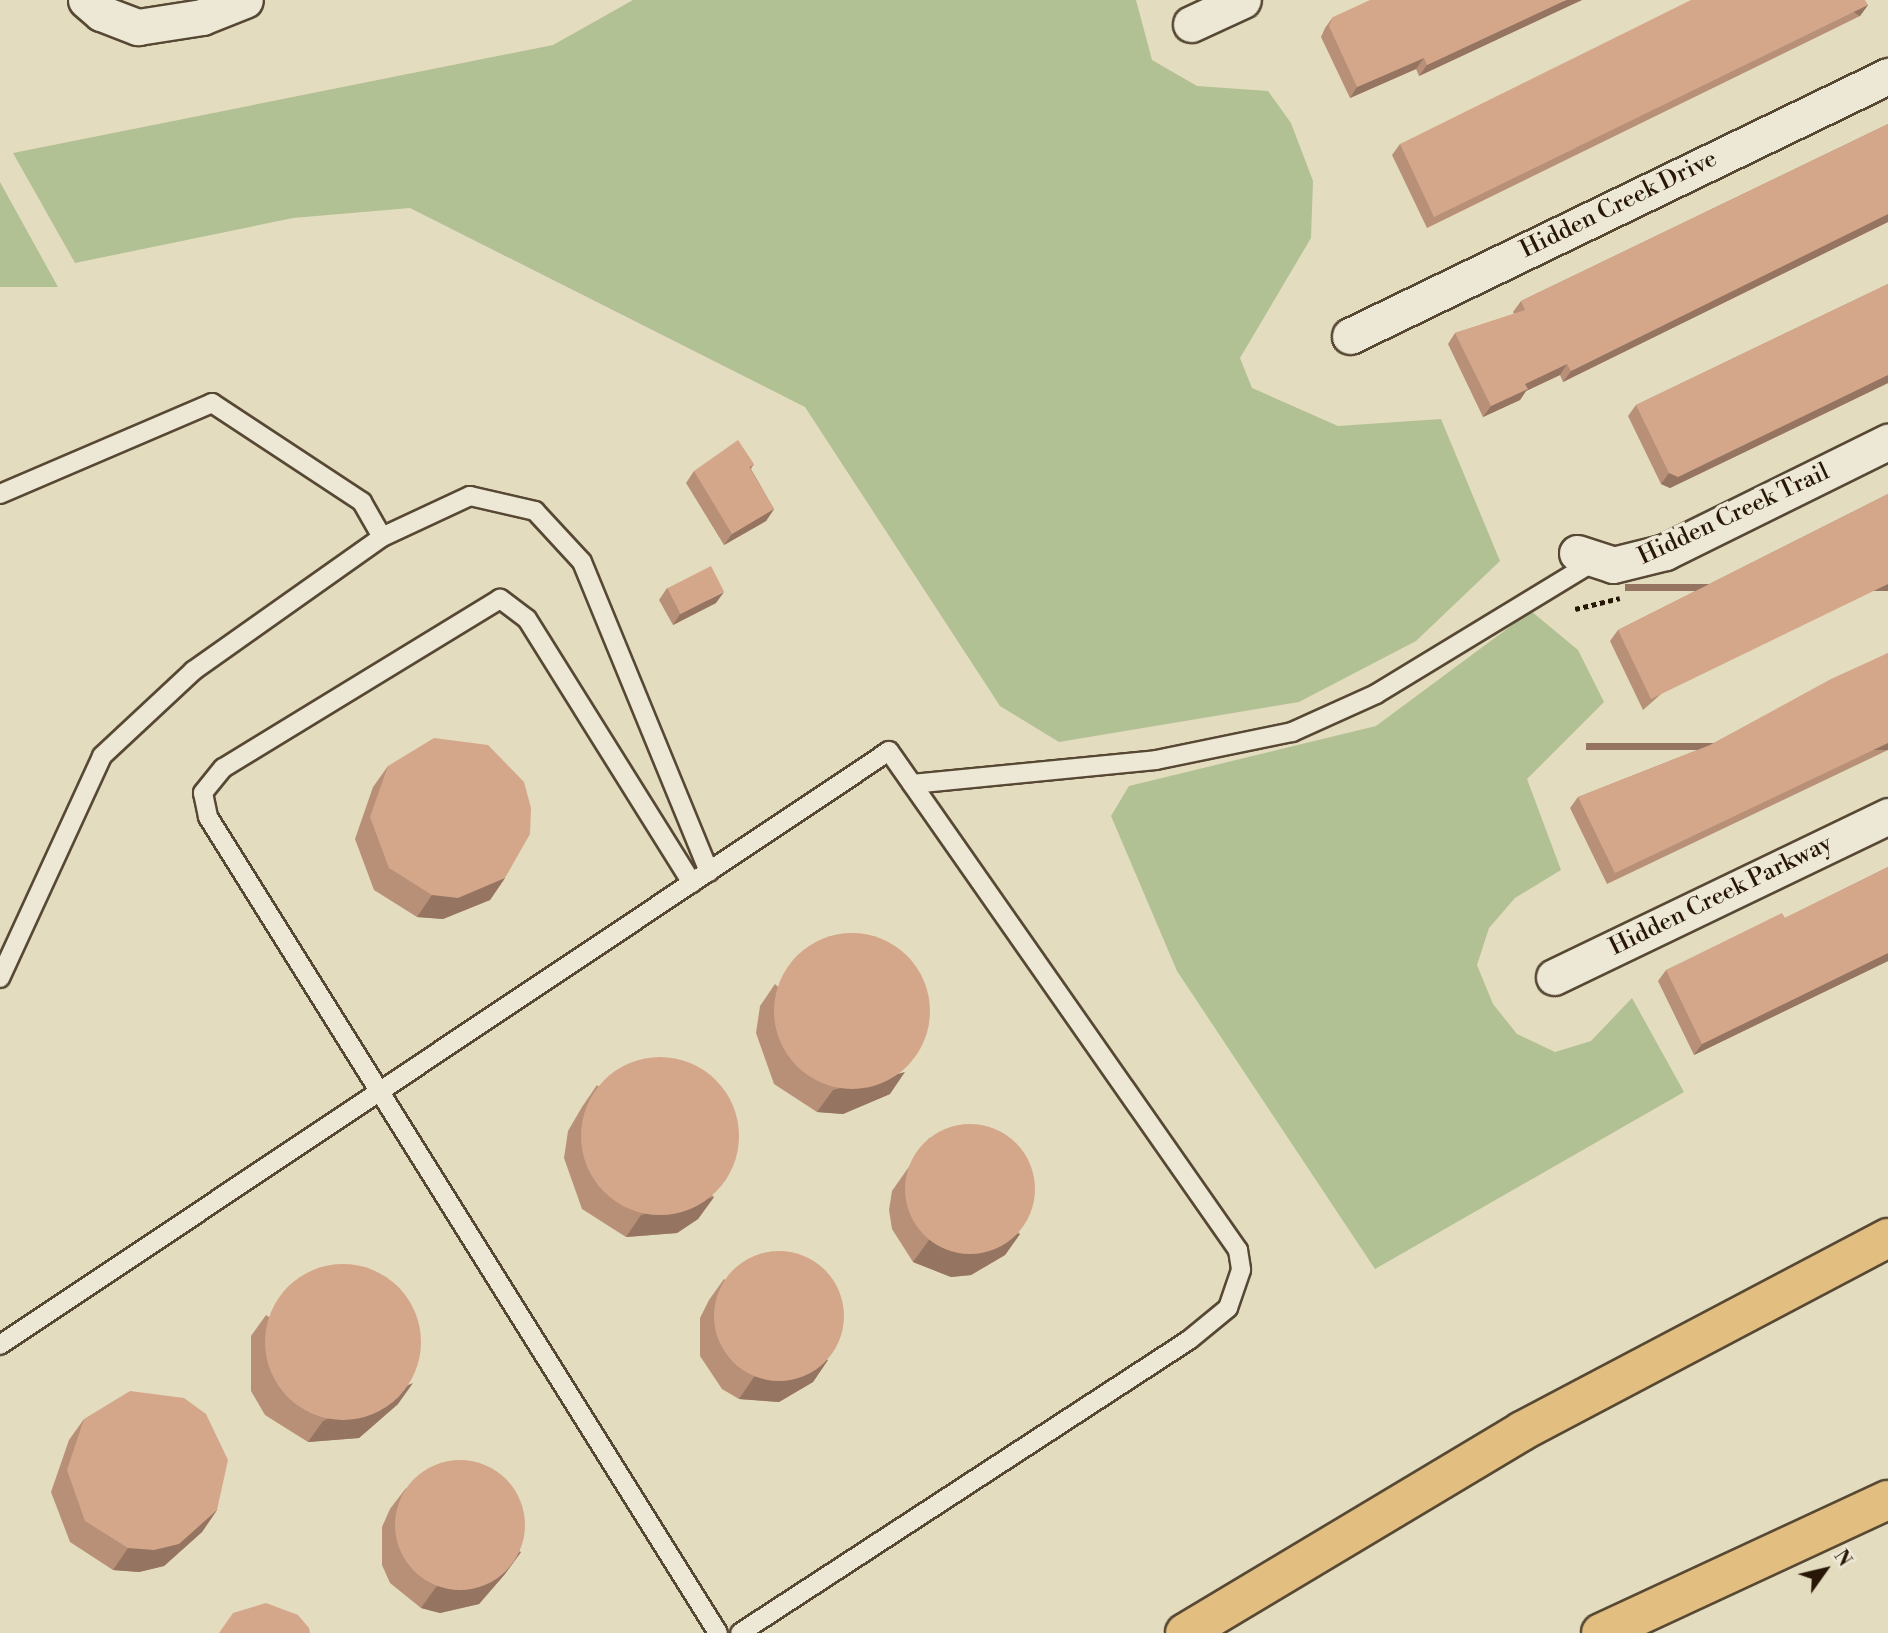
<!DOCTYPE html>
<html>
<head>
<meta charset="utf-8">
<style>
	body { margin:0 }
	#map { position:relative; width:1888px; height:1633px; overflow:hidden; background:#e4dcbf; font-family:"Libre Bodoni",serif }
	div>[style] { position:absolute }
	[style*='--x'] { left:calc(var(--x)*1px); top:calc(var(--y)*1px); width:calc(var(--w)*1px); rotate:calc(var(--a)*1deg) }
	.green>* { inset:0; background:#b1c194 }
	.path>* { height:4.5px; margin-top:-2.25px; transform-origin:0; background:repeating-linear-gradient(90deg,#281706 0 5px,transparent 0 8.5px) }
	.roads { filter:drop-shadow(2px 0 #574834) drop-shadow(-2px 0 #574834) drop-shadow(0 2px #574834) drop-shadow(0 -2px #574834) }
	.lane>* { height:18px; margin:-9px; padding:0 9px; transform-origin:9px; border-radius:9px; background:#ede8d5 }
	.street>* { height:35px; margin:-17.5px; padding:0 17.5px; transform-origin:17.5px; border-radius:17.5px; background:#ede8d5 }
	.highway>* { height:38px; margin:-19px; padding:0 19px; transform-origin:19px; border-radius:19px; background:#e2be80 }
	.wall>* { inset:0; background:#b79077 }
	.shaded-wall>* { inset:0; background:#957561; transform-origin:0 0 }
	.building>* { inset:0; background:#d5a78a; transform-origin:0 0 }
	.round { border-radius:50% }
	span { translate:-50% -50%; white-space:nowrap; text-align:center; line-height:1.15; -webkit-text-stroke:7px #ede8d5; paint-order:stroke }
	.street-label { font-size:24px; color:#281706 }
	.north { position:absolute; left:1790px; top:1535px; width:70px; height:70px; -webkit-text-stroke:5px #ede8d5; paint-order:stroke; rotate:56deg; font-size:19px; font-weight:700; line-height:28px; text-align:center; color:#281706 }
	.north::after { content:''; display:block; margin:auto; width:24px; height:32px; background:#281706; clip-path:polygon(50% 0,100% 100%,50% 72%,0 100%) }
</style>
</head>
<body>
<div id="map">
	<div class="green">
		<div style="clip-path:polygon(633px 0,1136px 0,1152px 60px,1197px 86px,1268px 91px,1291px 123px,1313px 181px,1311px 238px,1240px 358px,1252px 388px,1338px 426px,1441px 419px,1500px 561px,1416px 641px,1299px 702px,1059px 742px,1000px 706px,805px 407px,410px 208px,293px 218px,75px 263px,13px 153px,553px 45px)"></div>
		<div style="clip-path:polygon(0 182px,58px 287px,0 287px)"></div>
		<div style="clip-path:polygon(1531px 611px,1578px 650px,1604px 702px,1527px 779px,1561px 870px,1515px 898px,1489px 928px,1477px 965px,1493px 1004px,1517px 1034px,1555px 1052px,1591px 1041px,1632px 998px,1684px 1092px,1375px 1269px,1177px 971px,1111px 816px,1129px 786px,1376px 726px)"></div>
	</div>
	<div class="path">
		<div style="--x:1575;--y:609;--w:46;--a:-13.7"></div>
	</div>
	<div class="roads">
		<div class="lane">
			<div style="--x:0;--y:494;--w:231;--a:-23.2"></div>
			<div style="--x:212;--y:403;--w:180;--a:33.4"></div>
			<div style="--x:362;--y:502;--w:40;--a:60.3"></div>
			<div style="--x:912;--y:784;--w:245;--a:-5.6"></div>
			<div style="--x:1156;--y:760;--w:139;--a:-11.6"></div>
			<div style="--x:1292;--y:732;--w:92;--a:-24.3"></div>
			<div style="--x:1376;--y:694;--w:254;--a:-31.3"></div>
			<div style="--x:692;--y:883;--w:311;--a:-122"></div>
			<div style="--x:527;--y:619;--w:34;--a:-143"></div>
			<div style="--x:500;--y:599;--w:324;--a:148.6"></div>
			<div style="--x:223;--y:768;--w:32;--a:129"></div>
			<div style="--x:203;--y:793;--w:25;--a:78"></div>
			<div style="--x:208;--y:817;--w:962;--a:57.99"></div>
			<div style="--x:0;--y:978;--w:244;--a:-65.3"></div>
			<div style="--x:102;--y:756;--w:125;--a:-43"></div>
			<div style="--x:193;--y:671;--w:232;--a:-35.3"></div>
			<div style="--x:382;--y:537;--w:97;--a:-25"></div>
			<div style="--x:470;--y:496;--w:67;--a:13"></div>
			<div style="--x:535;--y:511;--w:69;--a:47.3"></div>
			<div style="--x:582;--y:562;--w:335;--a:67.7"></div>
			<div style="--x:0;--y:1345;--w:1069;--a:-33.75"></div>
			<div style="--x:889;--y:751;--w:609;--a:55.03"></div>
			<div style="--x:1238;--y:1250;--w:20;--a:81"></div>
			<div style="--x:1241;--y:1270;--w:40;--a:108.9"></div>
			<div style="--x:1228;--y:1308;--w:50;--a:140.6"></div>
			<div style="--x:1189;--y:1340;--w:536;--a:146.87"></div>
		</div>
		<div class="street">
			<div style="--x:86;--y:0;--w:20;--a:41"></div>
			<div style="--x:101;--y:13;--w:40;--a:21"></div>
			<div style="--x:138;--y:27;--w:65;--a:-8.9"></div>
			<div style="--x:202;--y:17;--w:46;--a:-21.6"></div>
			<div style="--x:1191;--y:24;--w:57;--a:-24.8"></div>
			<div style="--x:1350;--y:336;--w:598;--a:-25.79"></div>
			<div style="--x:1577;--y:553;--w:38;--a:18"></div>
			<div style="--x:1613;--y:565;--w:54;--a:-14"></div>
			<div style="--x:1665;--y:552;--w:249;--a:-26.3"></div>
			<div style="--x:1554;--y:977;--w:371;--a:-25.7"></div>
		</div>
		<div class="highway">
			<div style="--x:1185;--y:1633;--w:393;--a:-30.9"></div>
			<div style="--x:1522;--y:1431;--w:414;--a:-27.8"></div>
			<div style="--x:1601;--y:1633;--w:316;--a:-24.9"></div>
		</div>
	</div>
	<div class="wall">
		<div style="clip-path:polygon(1582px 0,1419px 76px,1416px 69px,1350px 98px,1321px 37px,1325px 28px,1333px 17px)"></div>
		<div style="clip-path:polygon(1868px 5px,1860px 16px,1427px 228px,1392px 155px,1400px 144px)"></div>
		<div style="clip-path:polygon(1888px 124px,1888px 222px,1563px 382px,1560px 375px,1526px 391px,1520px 400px,1483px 417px,1448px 344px,1455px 333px,1514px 314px,1513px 312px,1521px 301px)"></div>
		<div style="clip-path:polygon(1888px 284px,1888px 383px,1670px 488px,1661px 484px,1628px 416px,1636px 405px)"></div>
		<div style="clip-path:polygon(754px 464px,751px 469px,774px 509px,766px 521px,724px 545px,686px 483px,694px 471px)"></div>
		<div style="clip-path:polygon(1888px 494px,1643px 710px,1610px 641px,1618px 630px)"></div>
		<div style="clip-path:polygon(667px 588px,716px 603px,673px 625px,659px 600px)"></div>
		<div style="clip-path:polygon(1888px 653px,1888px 750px,1607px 884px,1570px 808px,1578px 797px,1710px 745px)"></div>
		<div style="clip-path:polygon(388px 766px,505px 878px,490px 900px,443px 919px,417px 917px,374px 890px,355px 839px,373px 787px)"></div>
		<div style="clip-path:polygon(1888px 867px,1888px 961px,1694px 1055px,1658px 981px,1666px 970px,1785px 918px)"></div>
		<div style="clip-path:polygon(775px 984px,890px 1094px,843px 1114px,817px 1112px,774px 1084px,756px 1033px,760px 1006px)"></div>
		<div style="clip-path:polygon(597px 1085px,714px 1197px,698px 1219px,677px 1233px,626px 1237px,582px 1209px,564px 1158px,568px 1131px,582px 1107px)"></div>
		<div style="clip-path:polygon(929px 1138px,1020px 1234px,1005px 1255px,971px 1275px,951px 1277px,913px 1262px,892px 1229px,889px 1210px,892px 1191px)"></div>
		<div style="clip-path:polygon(724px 1279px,828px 1360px,813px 1382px,779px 1402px,739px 1399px,722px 1389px,700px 1356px,700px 1318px,709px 1300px)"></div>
		<div style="clip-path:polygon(266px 1315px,398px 1404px,359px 1438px,308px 1442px,265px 1415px,251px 1391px,251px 1336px)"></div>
		<div style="clip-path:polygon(84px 1419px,217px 1510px,202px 1532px,164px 1566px,139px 1572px,113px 1570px,70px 1542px,51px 1492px,69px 1440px)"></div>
		<div style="clip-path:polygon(406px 1488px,521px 1552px,505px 1574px,479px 1604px,440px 1613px,421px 1608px,390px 1583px,382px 1565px,382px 1527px,390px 1509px)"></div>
	</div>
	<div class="shaded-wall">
		<div style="clip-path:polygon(1566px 0,1582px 0,1419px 76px,1427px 65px)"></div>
		<div style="left:1868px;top:5px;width:14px;height:483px;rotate:126deg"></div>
		<div style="clip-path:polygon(1424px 58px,1416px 69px,1350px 98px,1357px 87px)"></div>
		<div style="clip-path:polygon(1888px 214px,1888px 222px,1563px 382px,1571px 371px)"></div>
		<div style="clip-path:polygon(1567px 364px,1560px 375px,1526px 391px,1520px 400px,1483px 417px,1491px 406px,1525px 384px)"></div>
		<div style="clip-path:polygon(1888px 375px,1888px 383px,1670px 488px,1661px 484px,1669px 473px)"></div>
		<div style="clip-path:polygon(774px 509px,766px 521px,724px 545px,732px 534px)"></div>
		<div style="left:1888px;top:584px;width:7px;height:263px;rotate:90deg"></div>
		<div style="clip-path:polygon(724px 592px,716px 603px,673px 625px,680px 614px)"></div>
		<div style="left:1888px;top:743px;width:7px;height:302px;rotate:90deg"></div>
		<div style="clip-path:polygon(505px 878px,490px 900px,443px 919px,417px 917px,432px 895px)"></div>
		<div style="clip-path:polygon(1888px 953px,1888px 961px,1694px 1055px,1702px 1044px)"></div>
		<div style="clip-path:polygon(905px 1072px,890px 1094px,843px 1114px,817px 1112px,833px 1090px)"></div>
		<div style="clip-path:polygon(714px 1197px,698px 1219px,677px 1233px,626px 1237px,641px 1215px)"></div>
		<div style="clip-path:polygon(1020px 1234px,1005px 1255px,971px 1275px,951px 1277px,913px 1262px,929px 1240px)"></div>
		<div style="clip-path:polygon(828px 1360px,813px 1382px,779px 1402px,739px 1399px,754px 1377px)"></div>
		<div style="clip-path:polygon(413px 1383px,398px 1404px,359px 1438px,308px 1442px,323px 1421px)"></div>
		<div style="clip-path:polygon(217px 1510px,202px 1532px,164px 1566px,139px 1572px,113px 1570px,128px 1548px)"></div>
		<div style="clip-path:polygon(521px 1552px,505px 1574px,479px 1604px,440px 1613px,421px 1608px,436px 1587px)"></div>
	</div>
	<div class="building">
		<div style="clip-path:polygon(1370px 0,1566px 0,1427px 65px,1424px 58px,1357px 87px,1329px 26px,1333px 17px)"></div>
		<div style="clip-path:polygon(1691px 0,1865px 0,1868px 5px,1434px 217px,1400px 144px)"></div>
		<div style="clip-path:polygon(1888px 124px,1888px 214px,1571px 371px,1567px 364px,1525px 384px,1528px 389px,1491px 406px,1455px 333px,1525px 310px,1521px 301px)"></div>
		<div style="clip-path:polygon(1888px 284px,1888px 375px,1678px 477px,1669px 473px,1636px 405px)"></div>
		<div style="clip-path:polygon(738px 440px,754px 464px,749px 467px,774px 509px,732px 534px,694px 471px)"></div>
		<div style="clip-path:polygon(1888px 494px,1888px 584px,1651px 699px,1618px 630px)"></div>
		<div style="left:711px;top:566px;width:29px;height:49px;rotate:63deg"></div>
		<div style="clip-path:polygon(1888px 653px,1888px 743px,1615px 873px,1578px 797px,1710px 745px,1831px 679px)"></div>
		<div style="clip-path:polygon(434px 738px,488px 745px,524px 782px,531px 808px,530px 834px,505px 878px,458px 898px,432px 895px,389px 868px,370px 817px,388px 766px)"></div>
		<div style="clip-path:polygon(1888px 867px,1888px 953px,1702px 1044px,1666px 970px,1782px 913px,1785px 918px)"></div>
		<div class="round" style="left:774px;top:933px;width:156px;height:156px"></div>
		<div class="round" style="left:581px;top:1057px;width:158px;height:158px"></div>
		<div class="round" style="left:905px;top:1124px;width:130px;height:130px"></div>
		<div class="round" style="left:714px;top:1251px;width:130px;height:130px"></div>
		<div class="round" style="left:265px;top:1264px;width:156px;height:156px"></div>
		<div style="clip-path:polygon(130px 1391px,184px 1398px,206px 1414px,228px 1460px,217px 1510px,179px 1544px,154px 1550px,128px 1548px,85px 1521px,67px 1470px,84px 1419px)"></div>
		<div class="round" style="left:395px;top:1460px;width:130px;height:130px"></div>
		<div style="clip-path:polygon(266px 1603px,298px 1615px,309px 1628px,310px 1633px,219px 1633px,233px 1613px)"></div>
	</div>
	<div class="street-label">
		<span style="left:1619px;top:205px;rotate:-26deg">Hidden Creek Drive</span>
		<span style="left:1734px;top:515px;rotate:-25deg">Hidden Creek Trail</span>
		<span style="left:1721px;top:896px;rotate:-26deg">Hidden Creek Parkway</span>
	</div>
	<div class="north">N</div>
</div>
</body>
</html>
